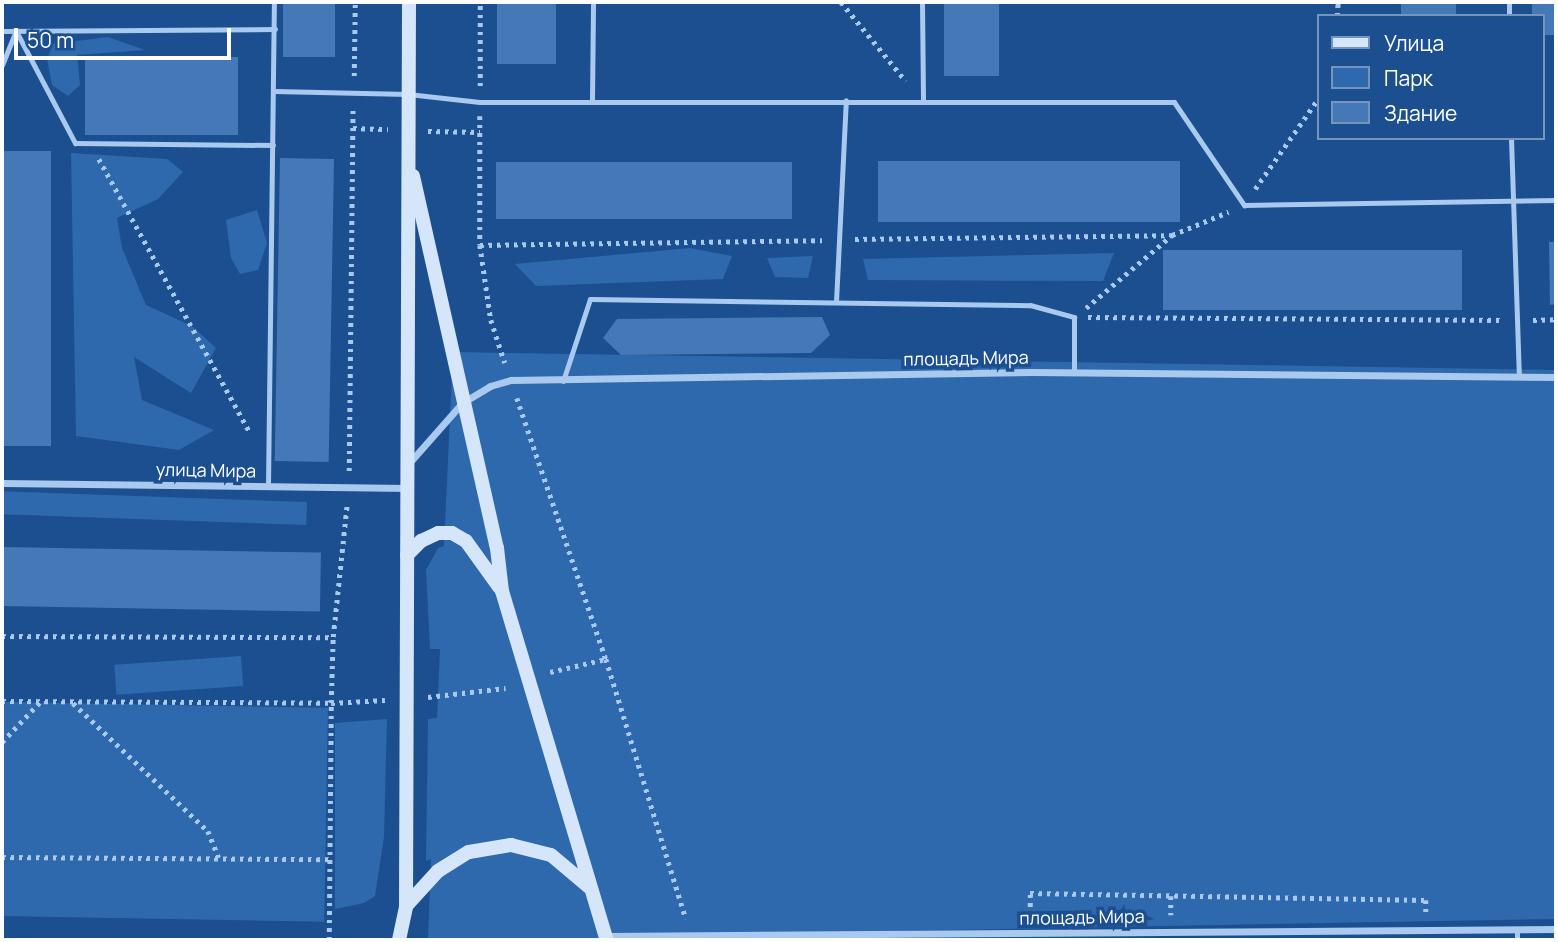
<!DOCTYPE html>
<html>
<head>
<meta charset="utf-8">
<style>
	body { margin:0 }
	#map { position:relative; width:1558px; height:942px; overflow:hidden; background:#1b4f8f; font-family:Manrope,sans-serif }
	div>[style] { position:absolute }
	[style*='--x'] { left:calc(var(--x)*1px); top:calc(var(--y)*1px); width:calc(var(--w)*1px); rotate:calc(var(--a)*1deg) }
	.green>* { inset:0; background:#2e69ad; transform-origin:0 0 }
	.building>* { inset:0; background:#4478b7; transform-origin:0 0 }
	.path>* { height:4.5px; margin-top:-2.25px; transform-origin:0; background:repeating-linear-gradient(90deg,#a9c9ee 0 3.5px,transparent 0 8.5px) }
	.lane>* { height:5px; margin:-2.5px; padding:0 2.5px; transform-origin:2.5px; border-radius:2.5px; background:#a9c9ee }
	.street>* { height:7px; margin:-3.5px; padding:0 3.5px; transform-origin:3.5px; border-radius:3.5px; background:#a9c9ee }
	.secondary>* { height:14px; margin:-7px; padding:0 7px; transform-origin:7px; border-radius:7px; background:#d6e6fa }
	span { translate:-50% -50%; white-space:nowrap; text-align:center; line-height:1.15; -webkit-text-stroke:7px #1b4f8f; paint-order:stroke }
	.street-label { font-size:18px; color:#fff }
	.frame { position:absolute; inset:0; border:4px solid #fff; pointer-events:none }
	.legend { position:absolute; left:1317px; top:14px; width:228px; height:126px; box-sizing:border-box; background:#1b4f8f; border:2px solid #7695bc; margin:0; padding:9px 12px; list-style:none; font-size:21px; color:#fff }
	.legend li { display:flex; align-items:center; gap:14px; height:35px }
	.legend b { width:35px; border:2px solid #7695bc }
	.scale { position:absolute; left:14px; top:28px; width:217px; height:32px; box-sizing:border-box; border:4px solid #fff; border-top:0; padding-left:9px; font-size:21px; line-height:24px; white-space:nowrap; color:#fff; -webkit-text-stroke:5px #1b4f8f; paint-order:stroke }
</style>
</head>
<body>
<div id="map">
	<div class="green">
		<div style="clip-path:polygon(108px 37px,145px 50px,77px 55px,80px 85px,68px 96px,52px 85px,47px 59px,53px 44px)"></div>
		<div style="clip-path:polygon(71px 153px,167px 159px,183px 172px,158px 199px,117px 218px,122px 248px,146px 305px,192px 326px,216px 348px,191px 393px,134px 357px,142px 400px,214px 430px,179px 450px,76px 436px)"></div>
		<div style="clip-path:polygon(257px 210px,267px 243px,258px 270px,240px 274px,231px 258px,226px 220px)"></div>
		<div style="clip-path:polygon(690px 248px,732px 256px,723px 279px,536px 286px,515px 264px)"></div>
		<div style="clip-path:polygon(1114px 253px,1103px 281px,868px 280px,863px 259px)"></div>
		<div style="clip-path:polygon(813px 256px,808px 278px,775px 277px,767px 258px)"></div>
		<div style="clip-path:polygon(453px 352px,1556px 370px,1556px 919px,607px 936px,585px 940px,428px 940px,431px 859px,426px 861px,428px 719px,437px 718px,440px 649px,430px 649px,426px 570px,438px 548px,444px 546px)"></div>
		<div style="left:307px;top:502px;width:23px;height:305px;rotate:92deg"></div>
		<div style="left:241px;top:656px;width:30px;height:127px;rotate:86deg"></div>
		<div style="left:2px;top:702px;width:326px;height:214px;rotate:1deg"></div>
		<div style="clip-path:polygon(387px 719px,384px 837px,375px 896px,364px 903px,335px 909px,335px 723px)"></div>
	</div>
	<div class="building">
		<div style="left:283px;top:2px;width:52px;height:55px"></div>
		<div style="left:497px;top:2px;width:59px;height:62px"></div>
		<div style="left:944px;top:2px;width:55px;height:74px"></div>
		<div style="left:1401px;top:2px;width:55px;height:14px"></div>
		<div style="clip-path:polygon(1532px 2px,1556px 2px,1556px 35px,1542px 35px,1542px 16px,1532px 16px)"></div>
		<div style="left:85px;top:57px;width:153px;height:78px"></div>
		<div style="left:2px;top:151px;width:49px;height:295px"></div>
		<div style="left:280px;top:158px;width:54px;height:303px;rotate:1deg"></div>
		<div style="left:1180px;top:161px;width:61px;height:302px;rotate:90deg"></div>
		<div style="left:496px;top:162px;width:296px;height:57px"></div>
		<div style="clip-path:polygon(1549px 242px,1556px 242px,1556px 304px,1550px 305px)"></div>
		<div style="left:1163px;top:250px;width:299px;height:60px"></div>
		<div style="clip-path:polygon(822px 317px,830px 335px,811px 353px,621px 355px,603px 338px,617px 319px)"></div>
		<div style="left:2px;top:547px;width:319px;height:59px;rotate:1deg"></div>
	</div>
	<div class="path">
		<div style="--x:841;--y:2;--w:102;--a:50.6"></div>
		<div style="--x:1337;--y:16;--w:14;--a:-86"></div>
		<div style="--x:354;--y:76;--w:74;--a:-89.2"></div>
		<div style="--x:480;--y:86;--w:84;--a:-90"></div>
		<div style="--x:480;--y:116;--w:129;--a:90"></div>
		<div style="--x:480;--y:245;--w:76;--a:81.7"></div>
		<div style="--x:491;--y:320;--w:45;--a:72"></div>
		<div style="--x:353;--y:128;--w:35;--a:2"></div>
		<div style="--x:428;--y:131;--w:52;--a:1.1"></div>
		<div style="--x:99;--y:159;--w:313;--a:61.1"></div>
		<div style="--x:1255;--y:189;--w:110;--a:-55"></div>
		<div style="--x:855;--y:239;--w:317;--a:-0.7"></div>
		<div style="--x:480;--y:245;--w:342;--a:-0.8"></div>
		<div style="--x:1086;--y:308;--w:113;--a:-40.3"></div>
		<div style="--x:1172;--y:235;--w:61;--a:-22.3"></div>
		<div style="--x:1088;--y:317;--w:415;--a:0.4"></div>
		<div style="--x:1533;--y:320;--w:23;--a:-2"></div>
		<div style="--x:517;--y:398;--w:276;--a:71.2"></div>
		<div style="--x:606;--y:659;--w:272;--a:72.9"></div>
		<div style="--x:349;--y:471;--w:362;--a:-89.4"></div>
		<div style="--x:2;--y:636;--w:331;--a:0.2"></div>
		<div style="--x:550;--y:672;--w:57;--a:-13.1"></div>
		<div style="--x:428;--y:697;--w:78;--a:-6.7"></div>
		<div style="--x:2;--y:701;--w:329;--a:0.3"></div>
		<div style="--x:331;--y:703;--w:54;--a:-3.2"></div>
		<div style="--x:73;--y:703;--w:186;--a:43.5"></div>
		<div style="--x:208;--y:831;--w:29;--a:68"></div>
		<div style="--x:2;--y:742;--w:55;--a:-46.5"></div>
		<div style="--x:2;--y:857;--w:327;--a:0.4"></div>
		<div style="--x:1171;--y:896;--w:19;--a:90"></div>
		<div style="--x:1030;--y:915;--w:22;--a:-90"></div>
		<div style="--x:1030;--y:893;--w:396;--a:1"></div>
		<div style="--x:1426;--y:900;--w:15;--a:90"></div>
		<div style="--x:329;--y:940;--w:237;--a:-89.5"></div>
		<div style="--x:331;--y:703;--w:66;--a:-88.3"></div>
		<div style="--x:333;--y:637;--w:134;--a:-84"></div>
	</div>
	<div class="lane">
		<div style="--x:922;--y:2;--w:98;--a:89.4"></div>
		<div style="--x:1509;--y:2;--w:14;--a:90"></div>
		<div style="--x:2;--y:31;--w:273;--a:-0.4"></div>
		<div style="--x:2;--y:65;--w:37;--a:-68"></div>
		<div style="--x:16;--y:31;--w:127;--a:62.2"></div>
		<div style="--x:75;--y:143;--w:198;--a:0.6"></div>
		<div style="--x:274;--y:91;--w:134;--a:1.3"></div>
		<div style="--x:408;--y:94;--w:72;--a:6.3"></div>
		<div style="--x:480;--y:102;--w:694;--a:0"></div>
		<div style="--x:1174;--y:102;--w:125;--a:55.8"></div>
		<div style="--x:1244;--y:205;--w:312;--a:-0.9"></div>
		<div style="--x:592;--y:101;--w:99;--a:-89.4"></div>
		<div style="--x:1511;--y:138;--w:239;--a:88.1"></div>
		<div style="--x:836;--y:302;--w:202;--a:-87.2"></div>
		<div style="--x:563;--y:381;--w:86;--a:-71.8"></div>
		<div style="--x:590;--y:299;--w:440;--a:0.8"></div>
		<div style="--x:1030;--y:305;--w:46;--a:15.3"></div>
		<div style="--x:1074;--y:317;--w:55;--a:90"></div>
		<div style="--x:268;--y:486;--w:484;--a:-89.3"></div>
		<div style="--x:1517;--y:929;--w:11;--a:90"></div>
	</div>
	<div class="street">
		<div style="--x:410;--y:462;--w:79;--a:-48.6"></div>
		<div style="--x:462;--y:403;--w:33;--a:-31"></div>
		<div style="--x:490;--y:386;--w:22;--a:-16"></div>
		<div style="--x:511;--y:380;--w:521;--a:-0.88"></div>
		<div style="--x:1032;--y:372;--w:524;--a:0.55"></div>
		<div style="--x:2;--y:483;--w:405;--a:0.7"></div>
		<div style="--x:607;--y:936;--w:949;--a:-0.42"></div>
	</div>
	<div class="secondary">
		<div style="--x:413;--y:176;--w:381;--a:77.3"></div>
		<div style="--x:497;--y:548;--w:43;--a:83.4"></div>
		<div style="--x:502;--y:591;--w:364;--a:73.3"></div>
		<div style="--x:407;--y:555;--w:20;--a:-45"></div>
		<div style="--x:421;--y:541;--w:19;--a:-25"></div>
		<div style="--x:438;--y:533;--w:14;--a:0"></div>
		<div style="--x:452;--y:533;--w:16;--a:30"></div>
		<div style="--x:466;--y:541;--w:57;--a:54.3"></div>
		<div style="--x:406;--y:906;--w:47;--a:-47.6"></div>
		<div style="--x:438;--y:871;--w:36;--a:-32"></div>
		<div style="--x:469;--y:852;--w:43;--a:-9.5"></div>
		<div style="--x:511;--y:845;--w:41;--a:14"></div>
		<div style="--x:551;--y:855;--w:50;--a:40.1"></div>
		<div style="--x:399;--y:940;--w:35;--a:-78"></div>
		<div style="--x:406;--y:906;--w:904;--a:-89.81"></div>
	</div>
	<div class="street-label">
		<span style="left:966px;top:358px;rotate:-1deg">площадь Мира</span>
		<span style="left:206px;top:470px;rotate:1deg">улица Мира</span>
		<span style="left:1082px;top:917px;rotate:-1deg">площадь Мира</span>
	</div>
	<div class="frame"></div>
	<ul class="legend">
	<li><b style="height:9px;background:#d6e6fa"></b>Улица</li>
	<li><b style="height:19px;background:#2e69ad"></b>Парк</li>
	<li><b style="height:19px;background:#4478b7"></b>Здание</li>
	</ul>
	<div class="scale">50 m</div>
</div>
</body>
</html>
